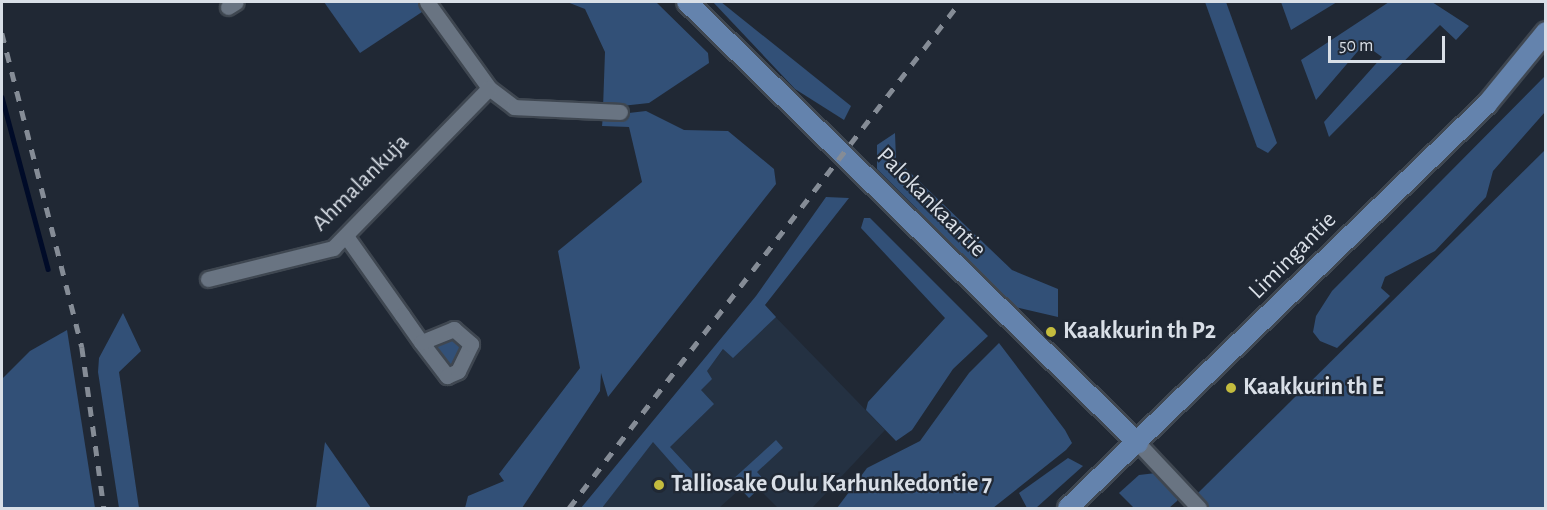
<!DOCTYPE html>
<html>
<head>
<meta charset="utf-8">
<style>
	body { margin:0 }
	#map { position:relative; width:1547px; height:510px; overflow:hidden; background:#202834; font-family:"Alegreya Sans",sans-serif }
	div>[style] { position:absolute }
	[style*='--x'] { left:calc(var(--x)*1px); top:calc(var(--y)*1px); width:calc(var(--w)*1px); rotate:calc(var(--a)*1deg) }
	.built>* { inset:0; background:#243142 }
	.green>* { inset:0; background:#325077 }
	.stream>* { height:4.5px; margin:-2.25px; padding:0 2.25px; transform-origin:2.25px; border-radius:2.25px; background:#000b28 }
	.roads { filter:drop-shadow(2px 0 #3f4751) drop-shadow(-2px 0 #3f4751) drop-shadow(0 2px #3f4751) drop-shadow(0 -2px #3f4751) }
	.minor>* { height:15px; margin:-7.5px; padding:0 7.5px; transform-origin:7.5px; border-radius:7.5px; background:#697482 }
	.major>* { height:20px; margin:-10px; padding:0 10px; transform-origin:10px; border-radius:10px; background:#6483ad }
	.rail>* { height:4.5px; margin-top:-2.25px; transform-origin:0; background:repeating-linear-gradient(90deg,#858c96 0 10px,transparent 0 20px) }
	.dots>* { width:16px; height:16px; translate:-50% -50%; box-sizing:border-box; border:3px solid #202834; border-radius:50% }
	span { translate:-50% -50%; white-space:nowrap; text-align:center; line-height:1.15; -webkit-text-stroke:4.5px #202834; paint-order:stroke }
	.street-label { font-size:24px; color:#d9dfe7 }
	.poi-label { font-size:24px; color:#d9dfe7; font-weight:700 }
	.left { translate:0 -50%; text-align:left }
	.frame { position:absolute; inset:0; border:3px solid #d9dfe7; pointer-events:none }
	.scale { position:absolute; left:1328px; top:36px; width:117px; height:27px; box-sizing:border-box; border:3px solid #d9dfe7; border-top:0; padding-left:8px; font-size:18px; line-height:21px; white-space:nowrap; color:#d9dfe7; -webkit-text-stroke:4px #202834; paint-order:stroke }
</style>
</head>
<body>
<div id="map">
	<div class="built">
		<div style="clip-path:polygon(760px 301px,885px 430px,812px 508px,778px 508px,750px 480px,719px 508px,602px 508px)"></div>
	</div>
	<div class="green">
		<div style="clip-path:polygon(324px 2px,419px 2px,425px 10px,360px 53px)"></div>
		<div style="clip-path:polygon(567px 2px,656px 2px,708px 53px,709px 63px,649px 103px,603px 108px,605px 52px,585px 9px)"></div>
		<div style="clip-path:polygon(713px 2px,721px 2px,851px 106px,844px 120px,795px 89px)"></div>
		<div style="clip-path:polygon(1205px 2px,1226px 2px,1277px 143px,1268px 153px,1257px 147px)"></div>
		<div style="clip-path:polygon(1281px 2px,1337px 2px,1291px 30px)"></div>
		<div style="clip-path:polygon(1389px 2px,1432px 2px,1469px 26px,1456px 40px,1440px 25px,1329px 137px,1324px 122px,1382px 57px,1364px 44px,1316px 100px,1301px 60px)"></div>
		<div style="clip-path:polygon(1545px 76px,1545px 112px,1493px 171px,1486px 197px,1435px 251px,1385px 277px,1381px 288px,1390px 296px,1337px 348px,1320px 341px,1313px 332px,1316px 316px,1332px 291px)"></div>
		<div style="clip-path:polygon(646px 111px,684px 130px,728px 131px,774px 169px,776px 184px,608px 397px,601px 373px,600px 391px,522px 508px,465px 508px,468px 496px,504px 481px,499px 474px,580px 368px,558px 251px,642px 182px,629px 127px,602px 126px,603px 116px)"></div>
		<div style="clip-path:polygon(895px 133px,896px 159px,1012px 270px,1058px 289px,1058px 317px,1015px 307px,877px 169px,877px 145px)"></div>
		<div style="clip-path:polygon(1545px 150px,1545px 508px,1204px 508px,1198px 493px)"></div>
		<div style="clip-path:polygon(826px 197px,849px 198px,765px 305px,776px 317px,733px 358px,723px 349px,707px 371px,712px 379px,701px 390px,714px 404px,670px 447px,697px 476px,690px 484px,653px 442px,602px 508px,581px 508px,756px 296px)"></div>
		<div style="clip-path:polygon(864px 218px,870px 218px,988px 336px,953px 369px,912px 430px,896px 441px,866px 410px,868px 402px,945px 318px,861px 228px)"></div>
		<div style="clip-path:polygon(123px 313px,141px 351px,119px 372px,139px 508px,119px 508px,98px 372px,99px 358px)"></div>
		<div style="clip-path:polygon(67px 330px,95px 508px,2px 508px,2px 379px,30px 351px)"></div>
		<div style="clip-path:polygon(451px 335px,465px 348px,450px 369px,432px 349px)"></div>
		<div style="clip-path:polygon(999px 343px,1065px 430px,1072px 443px,1066px 450px,993px 508px,837px 508px,867px 468px,920px 441px,969px 373px)"></div>
		<div style="clip-path:polygon(776px 440px,783px 448px,757px 472px,766px 482px,749px 498px,732px 480px)"></div>
		<div style="clip-path:polygon(325px 442px,371px 508px,316px 508px)"></div>
		<div style="clip-path:polygon(1068px 458px,1083px 466px,1036px 508px,1027px 508px,1019px 493px)"></div>
		<div style="clip-path:polygon(1156px 473px,1180px 496px,1177px 501px,1169px 508px,1134px 508px,1119px 493px,1139px 475px)"></div>
	</div>
	<div class="stream">
		<div style="--x:2;--y:97;--w:178;--a:75"></div>
	</div>
	<div class="roads">
		<div class="minor">
			<div style="--x:427;--y:2;--w:106;--a:54.2"></div>
			<div style="--x:489;--y:88;--w:31;--a:37"></div>
			<div style="--x:514;--y:107;--w:106;--a:2.7"></div>
			<div style="--x:228;--y:7;--w:9;--a:-32"></div>
			<div style="--x:346;--y:236;--w:97;--a:54.7"></div>
			<div style="--x:402;--y:315;--w:33;--a:55"></div>
			<div style="--x:421;--y:342;--w:43;--a:52.6"></div>
			<div style="--x:447;--y:376;--w:12;--a:-24"></div>
			<div style="--x:458;--y:371;--w:30;--a:-64"></div>
			<div style="--x:471;--y:344;--w:23;--a:-139"></div>
			<div style="--x:454;--y:329;--w:35;--a:158"></div>
			<div style="--x:208;--y:279;--w:129;--a:-13.9"></div>
			<div style="--x:333;--y:248;--w:223;--a:-45.7"></div>
			<div style="--x:1138;--y:443;--w:89;--a:46.8"></div>
		</div>
		<div class="major">
			<div style="--x:687;--y:2;--w:631;--a:44.36"></div>
			<div style="--x:1068;--y:508;--w:582;--a:-43.96"></div>
			<div style="--x:1487;--y:104;--w:93;--a:-50.7"></div>
		</div>
	</div>
	<div class="rail">
		<div style="--x:2;--y:33;--w:324;--a:75.7"></div>
		<div style="--x:82;--y:347;--w:162;--a:82.2"></div>
		<div style="--x:569;--y:508;--w:639;--a:-52.31"></div>
	</div>
	<div class="dots">
		<div style="left:1051px;top:332px;background:#c4bc3e"></div>
		<div style="left:1231px;top:388px;background:#c4bc3e"></div>
		<div style="left:659px;top:485px;background:#c4bc3e"></div>
	</div>
	<div class="street-label">
		<span style="left:361px;top:183px;rotate:-45deg">Ahmalankuja</span>
		<span style="left:931px;top:203px;rotate:45deg">Palokankaantie</span>
		<span style="left:1293px;top:256px;rotate:-45deg">Limingantie</span>
	</div>
	<div class="poi-label">
		<span class="left" style="left:1063px;top:332px">Kaakkurin th P2</span>
		<span class="left" style="left:1243px;top:388px">Kaakkurin th E</span>
		<span class="left" style="left:671px;top:485px">Talliosake Oulu Karhunkedontie 7</span>
	</div>
	<div class="frame"></div>
	<div class="scale">50 m</div>
</div>
</body>
</html>
